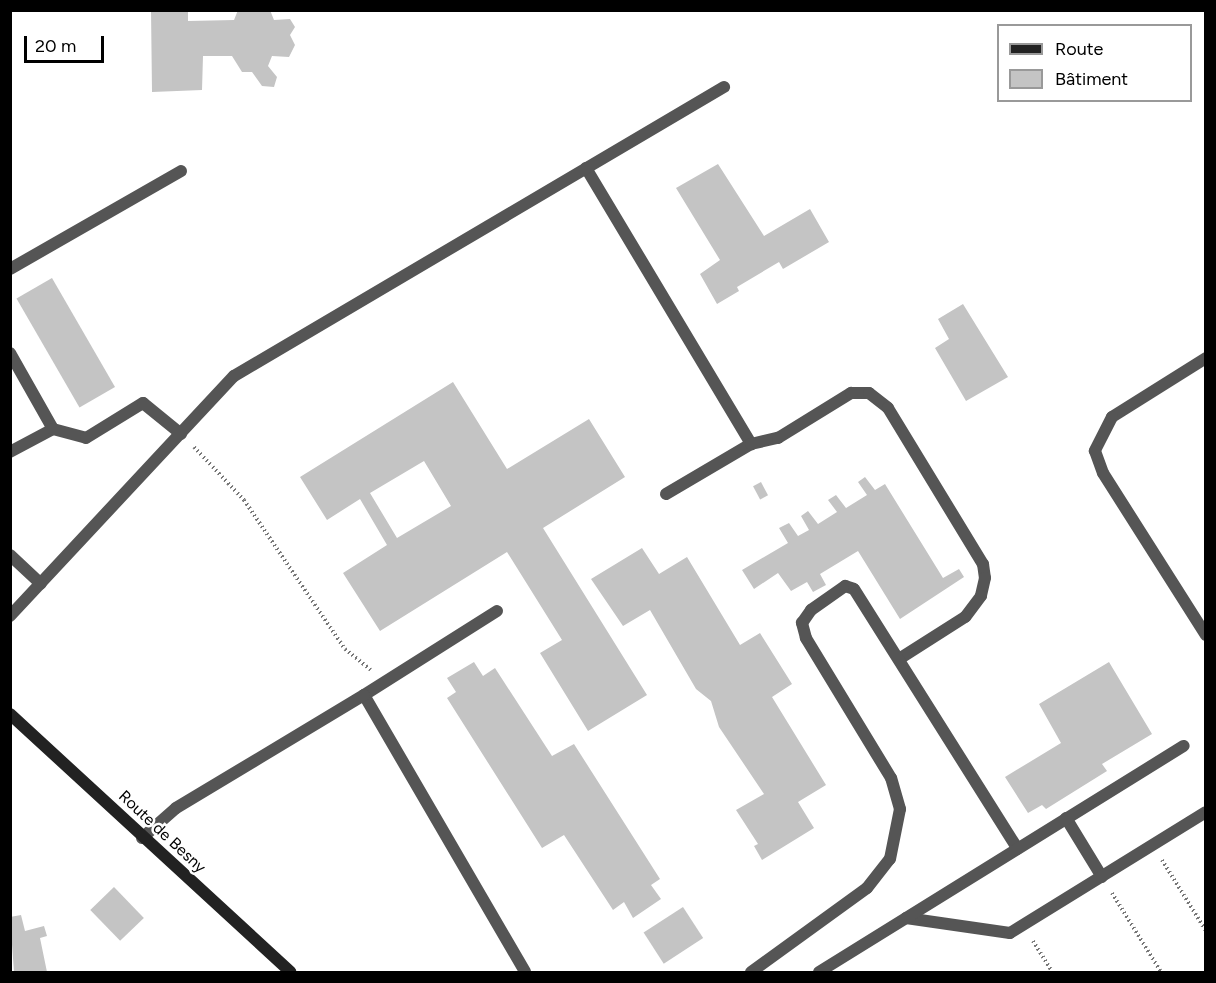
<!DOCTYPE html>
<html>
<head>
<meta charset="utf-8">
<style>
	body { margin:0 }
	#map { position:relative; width:1216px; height:983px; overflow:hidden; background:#fff; font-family:Figtree,sans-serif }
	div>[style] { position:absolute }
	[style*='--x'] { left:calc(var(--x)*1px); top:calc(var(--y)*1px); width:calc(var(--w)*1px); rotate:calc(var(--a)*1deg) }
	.building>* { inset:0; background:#c4c4c4; transform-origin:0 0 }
	.path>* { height:4px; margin-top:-2px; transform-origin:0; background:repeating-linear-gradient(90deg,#777 0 1.5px,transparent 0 4.5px) }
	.lane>* { height:12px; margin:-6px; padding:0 6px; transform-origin:6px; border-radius:6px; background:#555 }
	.secondary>* { height:12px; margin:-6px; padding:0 6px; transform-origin:6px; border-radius:6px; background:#222 }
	span { translate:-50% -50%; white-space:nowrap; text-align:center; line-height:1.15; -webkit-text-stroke:5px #fff; paint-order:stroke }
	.street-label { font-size:16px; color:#000 }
	.frame { position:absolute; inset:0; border:12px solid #000; pointer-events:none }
	.legend { position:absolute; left:997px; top:24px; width:195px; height:78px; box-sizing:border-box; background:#fff; border:2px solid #999; margin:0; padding:8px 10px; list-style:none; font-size:18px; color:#000 }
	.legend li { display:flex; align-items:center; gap:12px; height:30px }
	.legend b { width:30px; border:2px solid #999 }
	.scale { position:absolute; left:24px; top:36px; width:80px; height:27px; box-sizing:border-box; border:3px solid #000; border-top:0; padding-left:8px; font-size:18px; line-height:21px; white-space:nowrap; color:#000; -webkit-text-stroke:4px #fff; paint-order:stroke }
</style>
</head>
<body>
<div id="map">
	<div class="building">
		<div style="clip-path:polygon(151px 10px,188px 10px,188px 21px,234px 20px,238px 10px,270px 10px,274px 20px,290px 19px,295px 27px,290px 35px,295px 45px,289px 57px,272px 56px,268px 66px,277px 77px,274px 87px,262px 86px,252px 72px,242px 72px,232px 56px,203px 56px,202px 90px,152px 92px)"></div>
		<div style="clip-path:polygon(718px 164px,764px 236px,810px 209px,829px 242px,783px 269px,779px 262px,737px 287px,739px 291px,717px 304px,700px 274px,720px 260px,676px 188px)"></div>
		<div style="left:52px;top:278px;width:126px;height:41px;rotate:60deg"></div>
		<div style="clip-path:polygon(963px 304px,1008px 377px,966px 401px,935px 348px,949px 339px,938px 319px)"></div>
		<div style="clip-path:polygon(evenodd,453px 382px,507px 469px,589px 419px,625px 477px,543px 528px,647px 695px,588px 731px,540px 653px,562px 640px,507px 552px,380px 631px,343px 573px,387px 545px,360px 499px,327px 520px,300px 477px,453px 382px,424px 461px,451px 506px,397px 538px,370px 493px,424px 461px)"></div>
		<div style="clip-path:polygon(865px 477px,875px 490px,885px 484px,943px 578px,959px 569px,964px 577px,900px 619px,858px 551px,820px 574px,826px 585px,813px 592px,807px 582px,791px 591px,778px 573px,754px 589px,742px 570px,788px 543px,779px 528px,789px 523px,798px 536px,809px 530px,801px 516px,808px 511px,818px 524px,837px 512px,828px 500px,836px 495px,846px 508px,867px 495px,858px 482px)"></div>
		<div style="left:761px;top:482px;width:15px;height:9px;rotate:62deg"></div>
		<div style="clip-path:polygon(642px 548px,659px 574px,687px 557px,740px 645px,760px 633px,792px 684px,772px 697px,826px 785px,798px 802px,814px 828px,762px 860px,754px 846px,758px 844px,736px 810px,764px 794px,719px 727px,711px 701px,696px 689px,650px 610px,623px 626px,591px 579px)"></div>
		<div style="clip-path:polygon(474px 662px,483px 676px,495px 668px,552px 756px,574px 744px,660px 879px,651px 885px,661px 899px,633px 918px,624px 902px,613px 910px,564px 835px,542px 848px,447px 698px,456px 692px,447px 678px)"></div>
		<div style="clip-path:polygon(1109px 662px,1152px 734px,1102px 764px,1107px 771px,1046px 809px,1042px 805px,1028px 813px,1005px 777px,1061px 743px,1039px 704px)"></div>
		<div style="left:114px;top:887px;width:43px;height:33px;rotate:46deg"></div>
		<div style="left:683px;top:907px;width:37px;height:47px;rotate:57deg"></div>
		<div style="clip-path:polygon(21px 915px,25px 931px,44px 926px,47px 936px,40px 938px,47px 972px,14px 972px,10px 917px)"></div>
	</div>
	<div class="path">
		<div style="--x:194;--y:447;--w:73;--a:46.7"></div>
		<div style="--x:244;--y:500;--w:180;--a:55.9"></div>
		<div style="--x:345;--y:649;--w:33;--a:39"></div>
		<div style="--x:1162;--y:860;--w:84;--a:58.2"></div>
		<div style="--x:1112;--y:893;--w:93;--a:58.2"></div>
		<div style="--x:1033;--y:941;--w:36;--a:58"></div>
	</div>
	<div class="lane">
		<div style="--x:586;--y:168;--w:322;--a:59.1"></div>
		<div style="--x:10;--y:269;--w:197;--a:-29.8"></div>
		<div style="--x:10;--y:353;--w:87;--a:60.5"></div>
		<div style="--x:53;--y:429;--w:49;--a:151.9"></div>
		<div style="--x:1206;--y:358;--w:111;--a:147.9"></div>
		<div style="--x:1112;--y:417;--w:38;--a:117"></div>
		<div style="--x:1095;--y:451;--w:23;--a:70"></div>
		<div style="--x:1103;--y:473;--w:192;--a:57.6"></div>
		<div style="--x:53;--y:429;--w:34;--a:15"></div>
		<div style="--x:86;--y:438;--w:67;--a:-31.6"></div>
		<div style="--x:143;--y:403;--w:49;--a:39.2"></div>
		<div style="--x:666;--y:494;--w:99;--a:-30.5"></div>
		<div style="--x:751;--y:444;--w:28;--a:-13"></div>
		<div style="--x:778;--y:438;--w:86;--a:-31.7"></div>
		<div style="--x:851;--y:393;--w:18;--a:0"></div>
		<div style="--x:869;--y:393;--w:24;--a:38"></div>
		<div style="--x:888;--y:408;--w:183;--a:58.7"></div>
		<div style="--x:983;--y:564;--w:14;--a:82"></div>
		<div style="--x:985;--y:578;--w:18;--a:103"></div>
		<div style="--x:981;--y:596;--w:26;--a:127"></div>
		<div style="--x:965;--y:617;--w:78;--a:147.5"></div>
		<div style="--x:10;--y:555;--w:42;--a:43.1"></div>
		<div style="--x:497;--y:611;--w:157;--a:147.7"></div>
		<div style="--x:364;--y:695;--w:320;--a:59.8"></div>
		<div style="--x:10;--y:616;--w:328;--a:-47"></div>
		<div style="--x:234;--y:376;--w:569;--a:-30.53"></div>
		<div style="--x:1066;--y:818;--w:69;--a:58.6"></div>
		<div style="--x:142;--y:838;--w:45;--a:-41.4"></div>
		<div style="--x:176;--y:808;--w:219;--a:-31"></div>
		<div style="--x:906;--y:918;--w:105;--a:8.2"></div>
		<div style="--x:1010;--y:933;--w:230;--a:-31.7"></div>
		<div style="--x:751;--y:972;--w:143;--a:-35.9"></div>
		<div style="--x:867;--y:888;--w:37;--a:-52"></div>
		<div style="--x:890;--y:859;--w:51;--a:-78.7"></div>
		<div style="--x:900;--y:809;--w:32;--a:-106"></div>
		<div style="--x:891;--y:778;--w:164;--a:-121.3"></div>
		<div style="--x:806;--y:638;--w:16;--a:-105"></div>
		<div style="--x:802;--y:623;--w:16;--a:-55"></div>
		<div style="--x:811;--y:610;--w:42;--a:-35.2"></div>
		<div style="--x:845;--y:586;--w:9;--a:18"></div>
		<div style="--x:854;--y:589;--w:307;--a:57.8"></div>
		<div style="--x:819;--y:972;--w:429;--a:-31.8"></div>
	</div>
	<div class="secondary">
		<div style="--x:10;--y:714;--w:381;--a:42.6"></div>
	</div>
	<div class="street-label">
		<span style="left:162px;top:832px;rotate:43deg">Route de Besny</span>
	</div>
	<div class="frame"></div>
	<ul class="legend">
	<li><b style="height:8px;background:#222"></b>Route</li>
	<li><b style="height:16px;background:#c4c4c4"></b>Bâtiment</li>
	</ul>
	<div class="scale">20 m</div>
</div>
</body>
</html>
